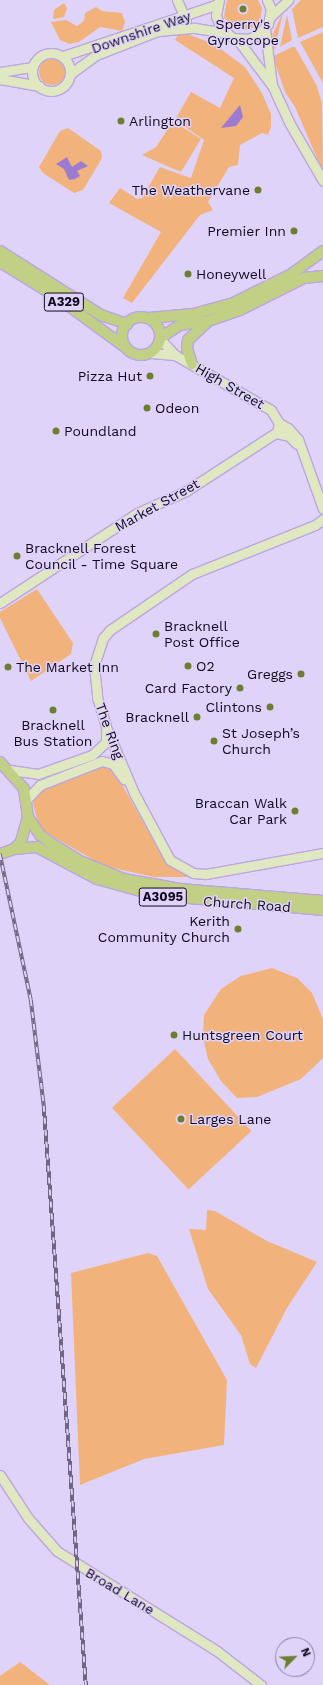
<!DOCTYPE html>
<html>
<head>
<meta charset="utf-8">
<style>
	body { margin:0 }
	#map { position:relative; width:323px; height:1685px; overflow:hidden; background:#dfd3f9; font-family:"Work Sans",sans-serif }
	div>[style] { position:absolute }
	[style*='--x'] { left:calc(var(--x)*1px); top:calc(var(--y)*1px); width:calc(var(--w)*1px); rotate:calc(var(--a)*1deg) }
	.green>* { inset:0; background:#f2b27c; transform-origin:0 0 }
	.round { border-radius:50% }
	.water>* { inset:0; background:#9c7cd0 }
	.roads { filter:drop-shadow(1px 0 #bba5e2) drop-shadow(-1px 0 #bba5e2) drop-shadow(0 1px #bba5e2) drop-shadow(0 -1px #bba5e2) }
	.secondary>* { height:9px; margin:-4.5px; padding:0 4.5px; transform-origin:4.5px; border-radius:4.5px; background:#e0e8c2 }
	.secondary>.ring { margin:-4.5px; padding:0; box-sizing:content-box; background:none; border:9px solid #e0e8c2; border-radius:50% }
	.primary>* { height:10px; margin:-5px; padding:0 5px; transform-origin:5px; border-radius:5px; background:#c1d085 }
	.primary>.ring { margin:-5px; padding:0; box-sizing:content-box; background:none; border:10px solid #c1d085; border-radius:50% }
	.rail>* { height:3.5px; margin-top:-1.75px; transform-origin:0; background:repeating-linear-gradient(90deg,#dfd3f9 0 6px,#706583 0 12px); box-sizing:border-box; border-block:1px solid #706583 }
	.dots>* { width:11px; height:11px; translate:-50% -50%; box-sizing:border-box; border:2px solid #dfd3f9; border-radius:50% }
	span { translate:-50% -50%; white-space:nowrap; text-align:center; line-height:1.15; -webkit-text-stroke:3px #dfd3f9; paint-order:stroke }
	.shield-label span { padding:1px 3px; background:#dfd3f9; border:1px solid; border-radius:3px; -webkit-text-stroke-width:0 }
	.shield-label { font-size:13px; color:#12091f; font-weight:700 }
	.poi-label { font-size:14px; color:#12091f }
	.left { translate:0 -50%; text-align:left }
	.right { translate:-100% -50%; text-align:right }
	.street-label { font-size:14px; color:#12091f }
	.north { position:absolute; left:275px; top:1637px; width:40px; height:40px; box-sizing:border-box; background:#dfd3f9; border:1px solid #8d82a2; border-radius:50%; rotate:66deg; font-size:11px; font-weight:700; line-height:16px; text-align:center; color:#12091f }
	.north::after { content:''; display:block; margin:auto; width:14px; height:18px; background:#6d7f2f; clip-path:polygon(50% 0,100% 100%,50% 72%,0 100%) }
</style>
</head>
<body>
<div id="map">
	<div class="green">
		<div style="clip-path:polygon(227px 0,258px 0,262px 8px,260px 21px,249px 30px,232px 28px,224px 17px)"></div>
		<div style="clip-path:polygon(301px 0,323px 0,323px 27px,298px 38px,292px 9px)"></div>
		<div style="clip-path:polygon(64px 3px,67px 8px,64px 17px,53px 19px,54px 10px)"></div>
		<div style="clip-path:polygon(96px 7px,102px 11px,122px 13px,125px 22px,122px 31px,100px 27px,79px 42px,69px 44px,60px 40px,51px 22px,66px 20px,77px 26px,84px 21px,85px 13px)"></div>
		<div style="clip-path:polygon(283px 12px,275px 48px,270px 51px,271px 38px)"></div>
		<div style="clip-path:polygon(287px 15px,292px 40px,280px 47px)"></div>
		<div style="clip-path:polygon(323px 32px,323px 83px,300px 42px)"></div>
		<div style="clip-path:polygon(187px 34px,214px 44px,245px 67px,262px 93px,271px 114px,271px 127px,268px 135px,262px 133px,240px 145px,238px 165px,229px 167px,208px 202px,213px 210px,200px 215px,132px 303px,123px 298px,161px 232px,109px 203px,120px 188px,137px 199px,142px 198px,160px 167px,191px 178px,204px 140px,175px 120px,191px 92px,220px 108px,234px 78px,175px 40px,178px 35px)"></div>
		<div style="clip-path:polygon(292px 47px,295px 47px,317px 86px,322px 104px,323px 172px,295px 107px,285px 92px,276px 66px,274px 56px)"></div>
		<div class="round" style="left:39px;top:59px;width:26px;height:26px"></div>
		<div style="clip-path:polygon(173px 121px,201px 139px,181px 172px,142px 155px,156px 147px)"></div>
		<div style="clip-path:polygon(68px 128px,101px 151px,102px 158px,83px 190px,74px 193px,43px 173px,39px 167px,60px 131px)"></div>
		<div style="clip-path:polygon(37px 589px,73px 643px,71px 654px,31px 681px,0 618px,0 612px)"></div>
		<div style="clip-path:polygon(106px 764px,114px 770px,167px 865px,195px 877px,154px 877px,104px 866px,40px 829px,33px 804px,36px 794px,43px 788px)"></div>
		<div style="clip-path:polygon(272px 968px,297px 978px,312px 993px,323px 1019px,323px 1058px,301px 1079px,257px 1097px,237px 1098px,221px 1081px,208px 1059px,203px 1037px,204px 1015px,221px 989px,241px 976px)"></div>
		<div style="left:175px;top:1049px;width:112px;height:86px;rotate:47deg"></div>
		<div style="clip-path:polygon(207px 1210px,215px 1211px,267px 1241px,317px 1262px,287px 1308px,256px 1368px,250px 1364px,241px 1335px,208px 1289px,189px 1229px,206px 1230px)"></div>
		<div style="clip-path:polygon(148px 1253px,157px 1256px,227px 1380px,224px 1445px,144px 1459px,80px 1485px,71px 1273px)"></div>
		<div style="clip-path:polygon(20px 1662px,50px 1685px,0 1685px,0 1676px)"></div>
	</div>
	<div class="water">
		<div style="clip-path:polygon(240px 105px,243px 117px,236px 126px,221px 128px)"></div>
		<div style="clip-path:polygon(67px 157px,72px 167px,81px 161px,88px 166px,77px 171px,80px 176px,75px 179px,69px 180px,64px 169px,56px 164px)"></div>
	</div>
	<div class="roads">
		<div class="secondary">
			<div style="--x:177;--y:0;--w:22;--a:66"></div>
			<div style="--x:219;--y:0;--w:16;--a:101"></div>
			<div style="--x:216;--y:16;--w:13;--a:67"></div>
			<div style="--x:221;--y:28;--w:16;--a:40"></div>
			<div style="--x:233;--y:38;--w:15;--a:4"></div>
			<div style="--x:248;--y:39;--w:11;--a:-22"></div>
			<div style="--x:258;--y:35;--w:15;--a:-48"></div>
			<div style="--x:268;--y:24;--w:15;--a:-79"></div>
			<div style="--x:271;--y:9;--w:10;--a:-114"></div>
			<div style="--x:270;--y:17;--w:25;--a:-43"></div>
			<div style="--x:265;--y:29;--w:56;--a:82.9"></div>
			<div style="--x:272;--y:85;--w:43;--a:65.2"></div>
			<div style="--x:290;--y:124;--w:66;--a:59.9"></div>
			<div style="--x:237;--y:39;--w:56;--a:52.9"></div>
			<div class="ring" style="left:32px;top:53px;width:29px;height:29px"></div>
			<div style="--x:63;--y:56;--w:163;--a:-18.5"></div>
			<div style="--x:0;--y:72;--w:33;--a:-9"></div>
			<div style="--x:70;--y:74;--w:32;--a:-36"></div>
			<div style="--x:96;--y:55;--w:66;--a:-21.2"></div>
			<div style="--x:158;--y:31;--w:37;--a:-5"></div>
			<div style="--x:195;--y:28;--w:30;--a:9"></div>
			<div style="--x:0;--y:79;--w:40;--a:10"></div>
			<div style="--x:150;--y:353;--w:25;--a:5"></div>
			<div style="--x:279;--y:423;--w:10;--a:29"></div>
			<div style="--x:288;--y:428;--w:15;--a:48"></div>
			<div style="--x:298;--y:439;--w:74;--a:70.3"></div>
			<div style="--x:276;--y:433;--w:13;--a:13"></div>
			<div style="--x:289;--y:436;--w:11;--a:45"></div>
			<div style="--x:323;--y:519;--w:10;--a:143"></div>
			<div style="--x:315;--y:525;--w:132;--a:158.3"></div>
			<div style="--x:192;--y:574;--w:99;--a:145.7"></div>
			<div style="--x:110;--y:630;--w:11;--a:131"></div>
			<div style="--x:103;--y:638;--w:29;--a:108"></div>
			<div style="--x:94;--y:666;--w:31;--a:84"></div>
			<div style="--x:97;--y:697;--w:31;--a:73"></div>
			<div style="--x:106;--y:727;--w:72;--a:67"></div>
			<div style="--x:134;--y:793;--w:76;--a:61.8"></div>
			<div style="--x:170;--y:860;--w:26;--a:29"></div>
			<div style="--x:193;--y:873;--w:13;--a:4"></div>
			<div style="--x:206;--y:874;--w:119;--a:-10.2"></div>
			<div style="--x:0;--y:603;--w:164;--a:-33.3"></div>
			<div style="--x:137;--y:513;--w:54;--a:-24.2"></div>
			<div style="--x:186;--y:491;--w:108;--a:-33"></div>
			<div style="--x:277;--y:432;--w:9;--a:-77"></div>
			<div style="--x:279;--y:423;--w:15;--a:-122"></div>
			<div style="--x:271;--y:410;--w:111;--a:-150.2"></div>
			<div style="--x:175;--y:355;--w:22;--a:-133"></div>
			<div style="--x:10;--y:770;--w:28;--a:8"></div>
			<div style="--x:38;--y:774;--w:57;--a:-19.4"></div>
			<div style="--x:92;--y:755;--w:19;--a:-43"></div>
			<div style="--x:106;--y:742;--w:11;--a:-90"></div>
			<div style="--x:26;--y:800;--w:21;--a:-47"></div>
			<div style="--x:40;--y:785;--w:66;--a:-21.2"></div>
			<div style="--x:102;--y:761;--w:11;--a:15"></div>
			<div style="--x:113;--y:764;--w:19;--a:54"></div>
			<div style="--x:0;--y:1475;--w:51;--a:56.9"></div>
			<div style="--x:28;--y:1518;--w:44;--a:48.7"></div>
			<div style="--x:57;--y:1551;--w:189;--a:32"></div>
			<div style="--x:217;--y:1651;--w:56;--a:37.7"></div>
		</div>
		<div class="primary">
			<div style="--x:0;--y:251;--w:120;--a:32.4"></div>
			<div style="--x:101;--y:315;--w:28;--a:19"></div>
			<div style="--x:0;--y:262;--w:68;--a:31.8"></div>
			<div style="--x:58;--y:298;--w:83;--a:36.2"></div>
			<div class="ring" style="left:122px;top:317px;width:28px;height:28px"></div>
			<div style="--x:148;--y:318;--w:45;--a:-5.1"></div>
			<div style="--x:193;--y:314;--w:39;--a:-15"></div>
			<div style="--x:231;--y:304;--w:66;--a:-26.2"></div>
			<div style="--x:290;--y:275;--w:41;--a:-36"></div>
			<div style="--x:160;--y:338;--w:24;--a:-33"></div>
			<div style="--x:180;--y:325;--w:28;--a:-8"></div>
			<div style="--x:208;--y:321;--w:34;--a:-19"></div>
			<div style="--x:240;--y:310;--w:72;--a:-26.6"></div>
			<div style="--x:304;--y:278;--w:19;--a:-6"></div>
			<div style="--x:192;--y:364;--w:16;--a:-108"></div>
			<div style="--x:187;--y:349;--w:9;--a:-84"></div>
			<div style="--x:188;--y:340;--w:26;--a:-43"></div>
			<div style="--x:0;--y:762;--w:36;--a:48"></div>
			<div style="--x:24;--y:789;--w:28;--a:82"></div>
			<div style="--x:28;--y:817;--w:26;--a:106"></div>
			<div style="--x:21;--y:842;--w:10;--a:135"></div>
			<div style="--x:14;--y:849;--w:15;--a:160"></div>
			<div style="--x:28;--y:817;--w:22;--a:56"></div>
			<div style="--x:40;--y:835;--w:14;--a:36"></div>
			<div style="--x:51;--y:843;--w:36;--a:32"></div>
			<div style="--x:82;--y:862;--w:45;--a:22"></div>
			<div style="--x:124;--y:879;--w:57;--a:10.1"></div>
			<div style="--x:180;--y:889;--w:144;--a:4.8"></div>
			<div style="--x:14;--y:849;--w:23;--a:-5"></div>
			<div style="--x:37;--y:847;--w:68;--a:28.1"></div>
			<div style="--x:97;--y:879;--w:60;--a:15.4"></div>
			<div style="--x:155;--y:895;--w:169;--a:5.1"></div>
		</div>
	</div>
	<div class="rail">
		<div style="--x:0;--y:854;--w:149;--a:78"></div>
		<div style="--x:31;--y:1000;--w:107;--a:83"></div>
		<div style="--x:44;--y:1106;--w:581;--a:85.85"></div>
	</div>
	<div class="dots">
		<div style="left:243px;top:9px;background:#6d7f2f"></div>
		<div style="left:121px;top:121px;background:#6d7f2f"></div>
		<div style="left:258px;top:190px;background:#6d7f2f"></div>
		<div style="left:294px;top:231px;background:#6d7f2f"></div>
		<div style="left:188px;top:274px;background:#6d7f2f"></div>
		<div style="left:150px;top:376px;background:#6d7f2f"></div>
		<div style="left:147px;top:408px;background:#6d7f2f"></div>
		<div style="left:56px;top:431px;background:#6d7f2f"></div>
		<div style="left:17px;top:556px;background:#6d7f2f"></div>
		<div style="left:156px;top:634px;background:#6d7f2f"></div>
		<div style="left:188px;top:666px;background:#6d7f2f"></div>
		<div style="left:8px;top:667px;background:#6d7f2f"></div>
		<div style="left:301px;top:674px;background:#6d7f2f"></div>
		<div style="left:240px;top:688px;background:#6d7f2f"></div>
		<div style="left:270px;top:707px;background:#6d7f2f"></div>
		<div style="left:53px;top:710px;background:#6d7f2f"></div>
		<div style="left:197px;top:717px;background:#6d7f2f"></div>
		<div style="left:214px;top:741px;background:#6d7f2f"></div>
		<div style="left:295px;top:811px;background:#6d7f2f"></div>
		<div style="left:238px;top:929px;background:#6d7f2f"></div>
		<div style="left:174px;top:1035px;background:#6d7f2f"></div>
		<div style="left:181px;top:1119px;background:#6d7f2f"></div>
	</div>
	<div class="shield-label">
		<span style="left:64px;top:302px">A329</span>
		<span style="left:163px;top:897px">A3095</span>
	</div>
	<div class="poi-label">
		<span style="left:243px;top:32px">Sperry's<br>Gyroscope</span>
		<span class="left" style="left:129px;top:121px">Arlington</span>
		<span class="right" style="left:250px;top:190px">The Weathervane</span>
		<span class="right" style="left:286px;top:231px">Premier Inn</span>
		<span class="left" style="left:196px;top:274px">Honeywell</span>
		<span class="right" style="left:142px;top:376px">Pizza Hut</span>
		<span class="left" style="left:155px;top:408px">Odeon</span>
		<span class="left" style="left:64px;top:431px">Poundland</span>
		<span class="left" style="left:25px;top:556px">Bracknell Forest<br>Council - Time Square</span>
		<span class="left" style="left:164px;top:634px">Bracknell<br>Post Office</span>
		<span class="left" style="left:196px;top:666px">O2</span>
		<span class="left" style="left:16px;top:667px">The Market Inn</span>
		<span class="right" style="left:293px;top:674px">Greggs</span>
		<span class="right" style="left:232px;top:688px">Card Factory</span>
		<span class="right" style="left:262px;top:707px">Clintons</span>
		<span class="right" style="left:189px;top:717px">Bracknell</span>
		<span style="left:53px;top:733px">Bracknell<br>Bus Station</span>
		<span class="left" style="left:222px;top:741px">St Joseph’s<br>Church</span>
		<span class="right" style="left:287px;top:811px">Braccan Walk<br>Car Park</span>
		<span class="right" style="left:230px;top:929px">Kerith<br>Community Church</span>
		<span class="left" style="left:182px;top:1035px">Huntsgreen Court</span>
		<span class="left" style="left:189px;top:1119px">Larges Lane</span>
	</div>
	<div class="street-label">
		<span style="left:141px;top:32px;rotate:-19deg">Downshire Way</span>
		<span style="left:230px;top:386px;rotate:30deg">High Street</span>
		<span style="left:157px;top:505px;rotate:-29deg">Market Street</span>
		<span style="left:110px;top:731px;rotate:70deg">The Ring</span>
		<span style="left:247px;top:904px;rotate:4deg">Church Road</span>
		<span style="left:120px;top:1591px;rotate:31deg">Broad Lane</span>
	</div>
	<div class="north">N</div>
</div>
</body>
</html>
